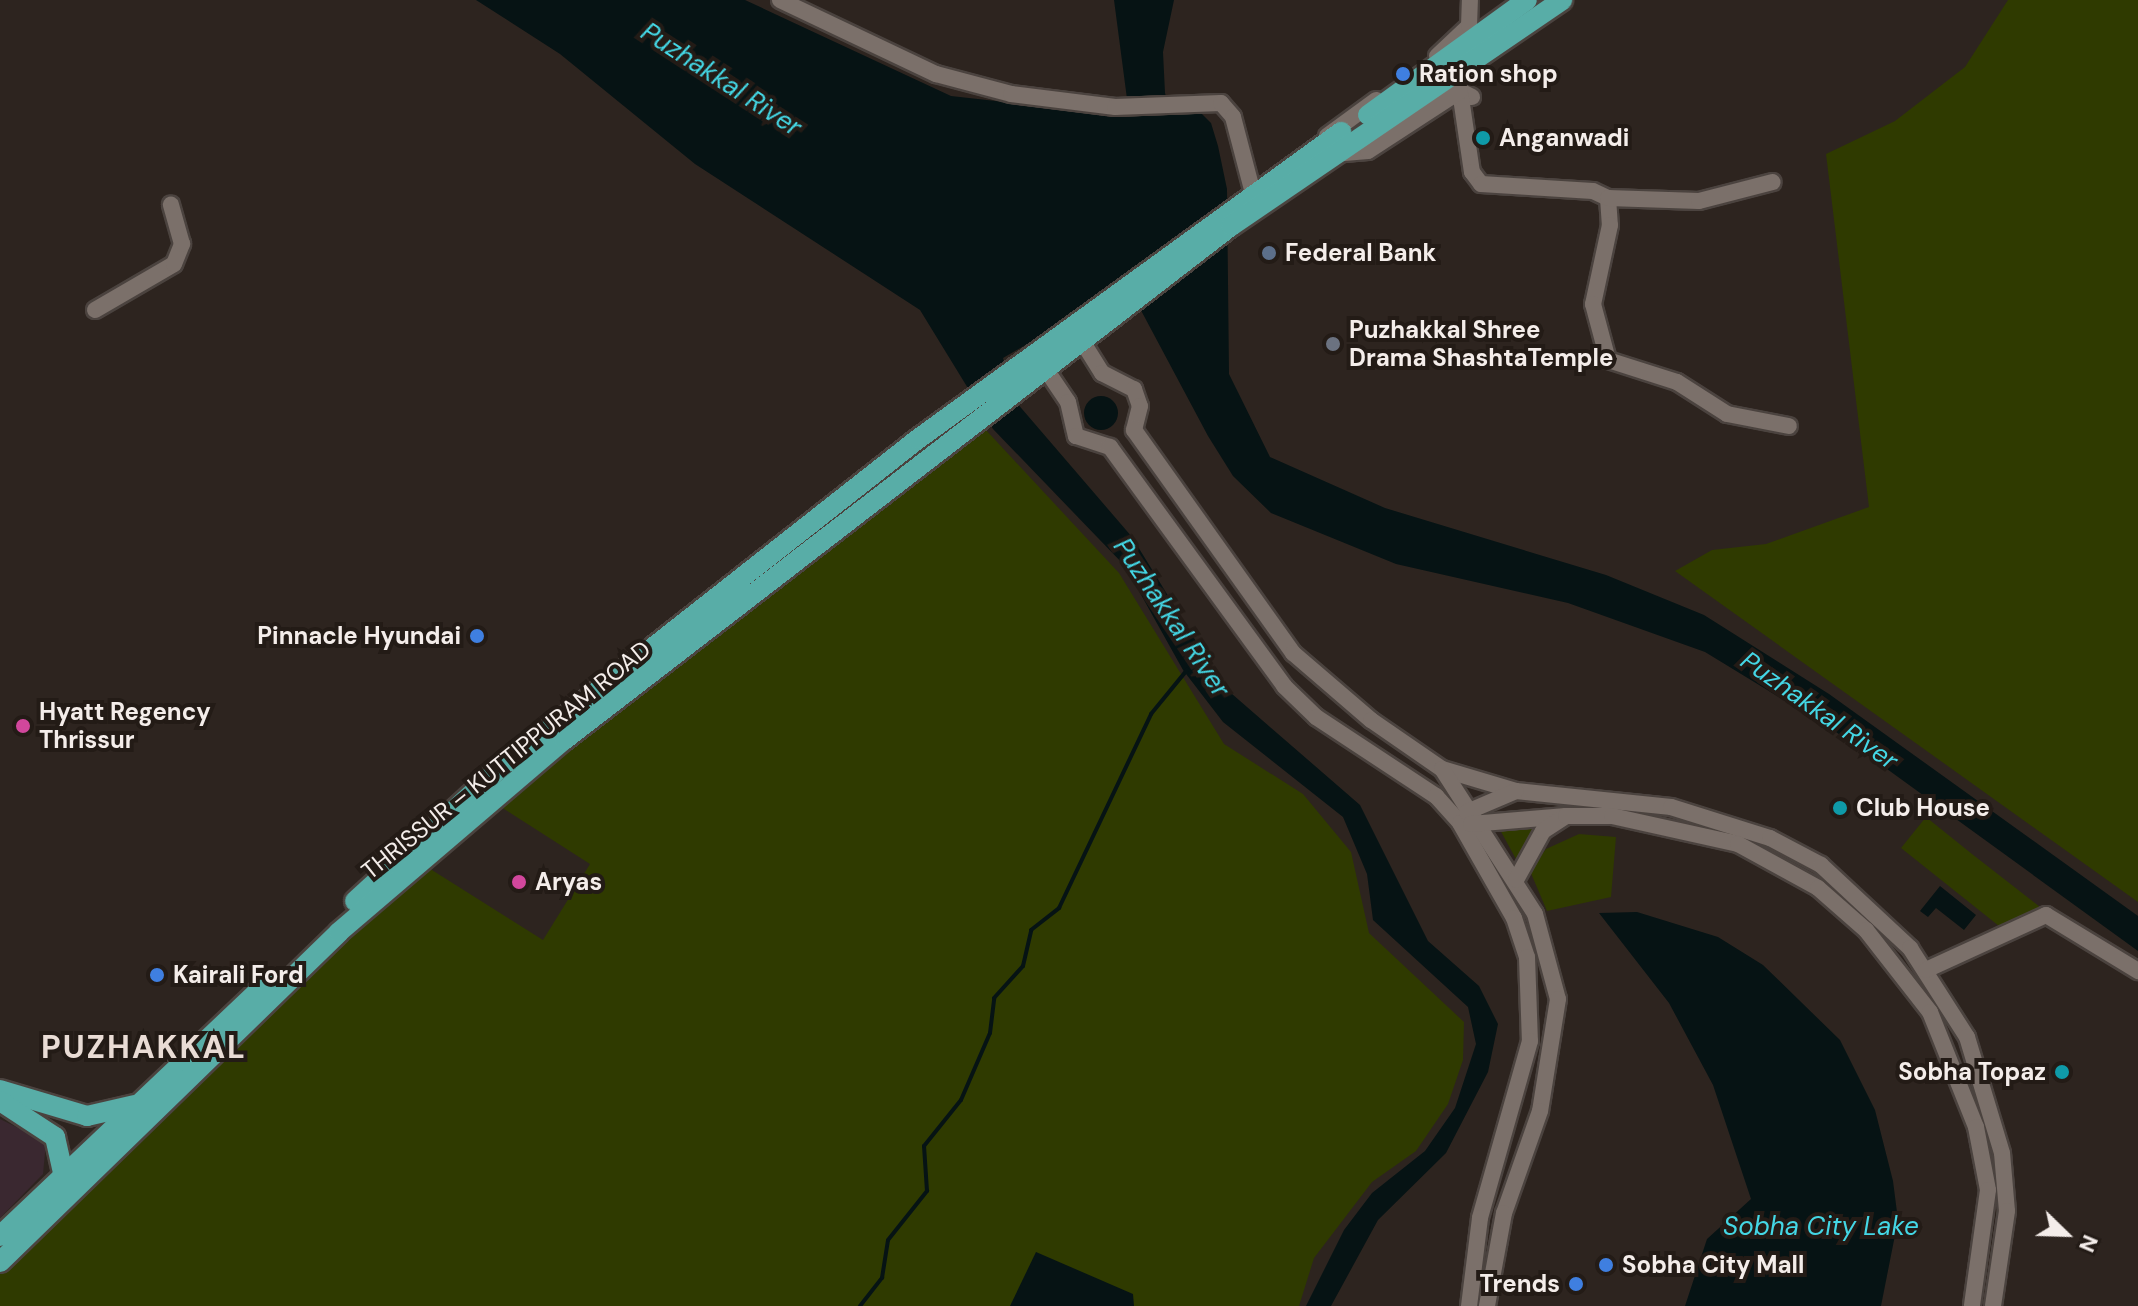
<!DOCTYPE html>
<html>
<head>
<meta charset="utf-8">
<style>
	body { margin:0 }
	#map { position:relative; width:2138px; height:1306px; overflow:hidden; background:#2d241f; font-family:"DM Sans",sans-serif }
	div>[style] { position:absolute }
	[style*='--x'] { left:calc(var(--x)*1px); top:calc(var(--y)*1px); width:calc(var(--w)*1px); rotate:calc(var(--a)*1deg) }
	.commercial>* { inset:0; background:#3a2830 }
	.green>* { inset:0; background:#2f3a00 }
	.water>* { inset:0; background:#061314 }
	.round { border-radius:50% }
	.stream>* { height:4px; margin:-2px; padding:0 2px; transform-origin:2px; border-radius:2px; background:#061314 }
	.roads { filter:drop-shadow(2px 0 #4b433f) drop-shadow(-2px 0 #4b433f) drop-shadow(0 2px #4b433f) drop-shadow(0 -2px #4b433f) }
	.minor>* { height:16px; margin:-8px; padding:0 8px; transform-origin:8px; border-radius:8px; background:#7b706a }
	.major>* { height:20px; margin:-10px; padding:0 10px; transform-origin:10px; border-radius:10px; background:#58ada7 }
	.dots>* { width:22px; height:22px; translate:-50% -50%; box-sizing:border-box; border:4px solid #231b16; border-radius:50% }
	span { translate:-50% -50%; white-space:nowrap; text-align:center; line-height:1.15; -webkit-text-stroke:8px #231b16; paint-order:stroke }
	.poi-label { font-size:24px; color:#f4edea; font-weight:700 }
	.left { translate:0 -50%; text-align:left }
	.right { translate:-100% -50%; text-align:right }
	.street-label { font-size:24px; color:#f4edea }
	.water-label { font-size:26px; color:#44d7e5; font-style:italic }
	.district-label { font-size:32px; color:#e9dcd5; font-weight:700; letter-spacing:2px }
	.north { position:absolute; left:2026px; top:1194px; width:80px; height:80px; -webkit-text-stroke:6px #231b16; paint-order:stroke; rotate:113deg; font-size:22px; font-weight:700; line-height:32px; text-align:center; color:#f4edea }
	.north::after { content:''; display:block; margin:auto; width:28px; height:36px; background:#f4edea; clip-path:polygon(50% 0,100% 100%,50% 72%,0 100%) }
</style>
</head>
<body>
<div id="map">
	<div class="commercial">
		<div style="clip-path:polygon(0 1119px,46px 1142px,43px 1174px,0 1218px)"></div>
	</div>
	<div class="green">
		<div style="clip-path:polygon(2008px 0,2138px 0,2138px 902px,1675px 571px,1712px 550px,1766px 544px,1869px 507px,1826px 154px,1895px 121px,1965px 67px)"></div>
		<div style="clip-path:polygon(985px 429px,1119px 573px,1224px 744px,1303px 794px,1351px 852px,1369px 933px,1464px 1022px,1463px 1060px,1448px 1104px,1416px 1151px,1372px 1182px,1314px 1258px,1299px 1306px,0 1306px,0 1269px,424px 865px,543px 940px,590px 864px,498px 805px)"></div>
		<div style="clip-path:polygon(1926px 817px,1972px 854px,2044px 910px,2004px 930px,1901px 848px)"></div>
		<div style="clip-path:polygon(1538px 821px,1517px 861px,1498px 826px)"></div>
		<div style="clip-path:polygon(1579px 834px,1616px 837px,1611px 897px,1547px 911px,1530px 871px,1546px 849px)"></div>
	</div>
	<div class="water">
		<div style="clip-path:polygon(476px 0,745px 0,951px 96px,1119px 115px,1129px 114px,1114px 0,1174px 0,1163px 52px,1165px 93px,1171px 114px,1201px 113px,1211px 123px,1218px 146px,1227px 189px,1229px 374px,1270px 457px,1385px 508px,1606px 575px,1704px 615px,1829px 694px,2138px 916px,2138px 951px,1836px 732px,1705px 652px,1568px 603px,1396px 564px,1271px 513px,1233px 476px,1208px 436px,1128px 286px,1003px 358px,1016px 402px,1132px 537px,1224px 687px,1360px 805px,1428px 941px,1479px 986px,1498px 1024px,1488px 1072px,1446px 1153px,1378px 1220px,1331px 1306px,1306px 1306px,1344px 1230px,1372px 1193px,1425px 1151px,1455px 1108px,1476px 1044px,1468px 1007px,1373px 920px,1367px 874px,1343px 817px,1223px 722px,1183px 670px,1125px 566px,993px 429px,920px 310px,695px 164px,560px 54px)"></div>
		<div class="round" style="left:1084px;top:396px;width:34px;height:34px"></div>
		<div style="clip-path:polygon(1940px 886px,1976px 915px,1964px 930px,1936px 908px,1928px 917px,1920px 911px)"></div>
		<div style="clip-path:polygon(1637px 912px,1718px 937px,1763px 965px,1840px 1040px,1875px 1110px,1893px 1181px,1898px 1220px,1881px 1306px,1685px 1306px,1707px 1239px,1751px 1199px,1713px 1085px,1669px 1003px,1599px 913px)"></div>
		<div style="clip-path:polygon(1036px 1252px,1133px 1294px,1134px 1306px,1010px 1306px)"></div>
	</div>
	<div class="stream">
		<div style="--x:860;--y:1306;--w:36;--a:-52"></div>
		<div style="--x:882;--y:1278;--w:38;--a:-81"></div>
		<div style="--x:888;--y:1240;--w:63;--a:-51.5"></div>
		<div style="--x:927;--y:1191;--w:45;--a:-93.8"></div>
		<div style="--x:924;--y:1146;--w:59;--a:-51.2"></div>
		<div style="--x:961;--y:1100;--w:73;--a:-66.6"></div>
		<div style="--x:990;--y:1033;--w:35;--a:-83"></div>
		<div style="--x:994;--y:998;--w:43;--a:-47.8"></div>
		<div style="--x:1023;--y:966;--w:37;--a:-77"></div>
		<div style="--x:1031;--y:930;--w:36;--a:-38"></div>
		<div style="--x:1059;--y:908;--w:215;--a:-64.6"></div>
		<div style="--x:1151;--y:714;--w:57;--a:-50.7"></div>
	</div>
	<div class="roads">
		<div class="minor">
			<div style="--x:780;--y:0;--w:173;--a:25.4"></div>
			<div style="--x:936;--y:74;--w:78;--a:14.9"></div>
			<div style="--x:1011;--y:94;--w:105;--a:7.1"></div>
			<div style="--x:1115;--y:107;--w:106;--a:-2.2"></div>
			<div style="--x:1221;--y:103;--w:18;--a:49"></div>
			<div style="--x:1233;--y:117;--w:79;--a:75.3"></div>
			<div style="--x:1437;--y:56;--w:44;--a:-43.2"></div>
			<div style="--x:1469;--y:26;--w:26;--a:-88"></div>
			<div style="--x:1472;--y:97;--w:13;--a:-153"></div>
			<div style="--x:1460;--y:91;--w:82;--a:81.6"></div>
			<div style="--x:1472;--y:172;--w:15;--a:53"></div>
			<div style="--x:1481;--y:184;--w:112;--a:3.6"></div>
			<div style="--x:1593;--y:191;--w:17;--a:25"></div>
			<div style="--x:1608;--y:198;--w:27;--a:86"></div>
			<div style="--x:1610;--y:225;--w:81;--a:102.1"></div>
			<div style="--x:1593;--y:304;--w:58;--a:75"></div>
			<div style="--x:1608;--y:360;--w:72;--a:17.7"></div>
			<div style="--x:1677;--y:382;--w:59;--a:32.6"></div>
			<div style="--x:1727;--y:414;--w:63;--a:11"></div>
			<div style="--x:1327;--y:136;--w:61;--a:-36.3"></div>
			<div style="--x:1333;--y:154;--w:35;--a:-5"></div>
			<div style="--x:1368;--y:151;--w:110;--a:-33.1"></div>
			<div style="--x:1608;--y:198;--w:91;--a:1.9"></div>
			<div style="--x:1699;--y:201;--w:76;--a:-14.4"></div>
			<div style="--x:95;--y:310;--w:91;--a:-30.2"></div>
			<div style="--x:174;--y:264;--w:22;--a:-68"></div>
			<div style="--x:182;--y:244;--w:41;--a:-105.8"></div>
			<div style="--x:1082;--y:341;--w:38;--a:58"></div>
			<div style="--x:1102;--y:373;--w:36;--a:27"></div>
			<div style="--x:1134;--y:389;--w:18;--a:71"></div>
			<div style="--x:1140;--y:406;--w:25;--a:104"></div>
			<div style="--x:1134;--y:430;--w:274;--a:54.5"></div>
			<div style="--x:1293;--y:653;--w:103;--a:40.7"></div>
			<div style="--x:1371;--y:720;--w:86;--a:34.6"></div>
			<div style="--x:1442;--y:769;--w:77;--a:16.6"></div>
			<div style="--x:1516;--y:791;--w:156;--a:5.9"></div>
			<div style="--x:1671;--y:807;--w:104;--a:17.4"></div>
			<div style="--x:1770;--y:838;--w:58;--a:27.9"></div>
			<div style="--x:1821;--y:865;--w:122;--a:43"></div>
			<div style="--x:1910;--y:948;--w:106;--a:57.4"></div>
			<div style="--x:1967;--y:1037;--w:121;--a:73.2"></div>
			<div style="--x:2002;--y:1153;--w:58;--a:85.1"></div>
			<div style="--x:2007;--y:1211;--w:96;--a:98.4"></div>
			<div style="--x:1045;--y:368;--w:41;--a:55.9"></div>
			<div style="--x:1068;--y:402;--w:35;--a:77"></div>
			<div style="--x:1076;--y:436;--w:36;--a:18"></div>
			<div style="--x:1110;--y:447;--w:296;--a:53.9"></div>
			<div style="--x:1284;--y:686;--w:45;--a:44.1"></div>
			<div style="--x:1316;--y:717;--w:144;--a:33.4"></div>
			<div style="--x:1436;--y:796;--w:36;--a:48"></div>
			<div style="--x:1460;--y:823;--w:109;--a:60.4"></div>
			<div style="--x:1514;--y:918;--w:41;--a:71.6"></div>
			<div style="--x:1527;--y:957;--w:84;--a:88"></div>
			<div style="--x:1530;--y:1041;--w:184;--a:105.8"></div>
			<div style="--x:1480;--y:1218;--w:89;--a:97.1"></div>
			<div style="--x:1442;--y:769;--w:172;--a:57.3"></div>
			<div style="--x:1535;--y:914;--w:88;--a:74.9"></div>
			<div style="--x:1558;--y:999;--w:113;--a:99.1"></div>
			<div style="--x:1540;--y:1111;--w:108;--a:109.4"></div>
			<div style="--x:1504;--y:1213;--w:95;--a:100.4"></div>
			<div style="--x:1467;--y:812;--w:53;--a:-23.2"></div>
			<div style="--x:1471;--y:824;--w:95;--a:-4.8"></div>
			<div style="--x:1516;--y:880;--w:56;--a:-61.1"></div>
			<div style="--x:1543;--y:831;--w:27;--a:-33"></div>
			<div style="--x:1566;--y:816;--w:46;--a:0"></div>
			<div style="--x:1612;--y:816;--w:129;--a:12.5"></div>
			<div style="--x:1738;--y:844;--w:91;--a:28.8"></div>
			<div style="--x:1818;--y:888;--w:64;--a:41.2"></div>
			<div style="--x:1866;--y:930;--w:104;--a:52"></div>
			<div style="--x:1930;--y:1012;--w:124;--a:68.2"></div>
			<div style="--x:1976;--y:1127;--w:64;--a:79.2"></div>
			<div style="--x:1988;--y:1190;--w:117;--a:97.9"></div>
			<div style="--x:1926;--y:970;--w:132;--a:-24.6"></div>
			<div style="--x:2046;--y:915;--w:108;--a:31.3"></div>
		</div>
		<div class="major">
			<div style="--x:1368;--y:115;--w:196;--a:-35.9"></div>
			<div style="--x:355;--y:901;--w:198;--a:-42.5"></div>
			<div style="--x:501;--y:767;--w:531;--a:-38.19"></div>
			<div style="--x:918;--y:439;--w:523;--a:-35.97"></div>
			<div style="--x:0;--y:1090;--w:91;--a:16.6"></div>
			<div style="--x:87;--y:1116;--w:49;--a:-12.9"></div>
			<div style="--x:0;--y:1101;--w:66;--a:33.2"></div>
			<div style="--x:55;--y:1137;--w:41;--a:77.3"></div>
			<div style="--x:0;--y:1236;--w:368;--a:-43.5"></div>
			<div style="--x:0;--y:1262;--w:473;--a:-44.2"></div>
			<div style="--x:339;--y:932;--w:296;--a:-40.5"></div>
			<div style="--x:564;--y:740;--w:842;--a:-37.62"></div>
			<div style="--x:1231;--y:226;--w:401;--a:-34.3"></div>
		</div>
	</div>
	<div class="dots">
		<div style="left:1403px;top:74px;background:#3f7fe0"></div>
		<div style="left:1483px;top:138px;background:#0f9aa8"></div>
		<div style="left:1269px;top:253px;background:#5c6f8a"></div>
		<div style="left:1333px;top:344px;background:#6b7280"></div>
		<div style="left:477px;top:636px;background:#3f7fe0"></div>
		<div style="left:23px;top:726px;background:#d1479c"></div>
		<div style="left:1840px;top:808px;background:#0f9aa8"></div>
		<div style="left:519px;top:882px;background:#d1479c"></div>
		<div style="left:157px;top:975px;background:#3f7fe0"></div>
		<div style="left:2062px;top:1072px;background:#0f9aa8"></div>
		<div style="left:1606px;top:1265px;background:#3f7fe0"></div>
		<div style="left:1576px;top:1284px;background:#3f7fe0"></div>
	</div>
	<div class="poi-label">
		<span class="left" style="left:1419px;top:74px">Ration shop</span>
		<span class="left" style="left:1499px;top:138px">Anganwadi</span>
		<span class="left" style="left:1285px;top:253px">Federal Bank</span>
		<span class="left" style="left:1349px;top:344px">Puzhakkal Shree<br>Drama ShashtaTemple</span>
		<span class="right" style="left:461px;top:636px">Pinnacle Hyundai</span>
		<span class="left" style="left:39px;top:726px">Hyatt Regency<br>Thrissur</span>
		<span class="left" style="left:1856px;top:808px">Club House</span>
		<span class="left" style="left:535px;top:882px">Aryas</span>
		<span class="left" style="left:173px;top:975px">Kairali Ford</span>
		<span class="right" style="left:2046px;top:1072px">Sobha Topaz</span>
		<span class="left" style="left:1622px;top:1265px">Sobha City Mall</span>
		<span class="right" style="left:1560px;top:1284px">Trends</span>
	</div>
	<div class="street-label">
		<span style="left:506px;top:760px;rotate:-39deg">THRISSUR – KUTTIPPURAM ROAD</span>
	</div>
	<div class="water-label">
		<span style="left:721px;top:80px;rotate:33deg">Puzhakkal River</span>
		<span style="left:1171px;top:618px;rotate:56deg">Puzhakkal River</span>
		<span style="left:1819px;top:711px;rotate:35deg">Puzhakkal River</span>
		<span style="left:1821px;top:1227px">Sobha City Lake</span>
	</div>
	<div class="district-label">
		<span style="left:144px;top:1047px">PUZHAKKAL</span>
	</div>
	<div class="north">N</div>
</div>
</body>
</html>
